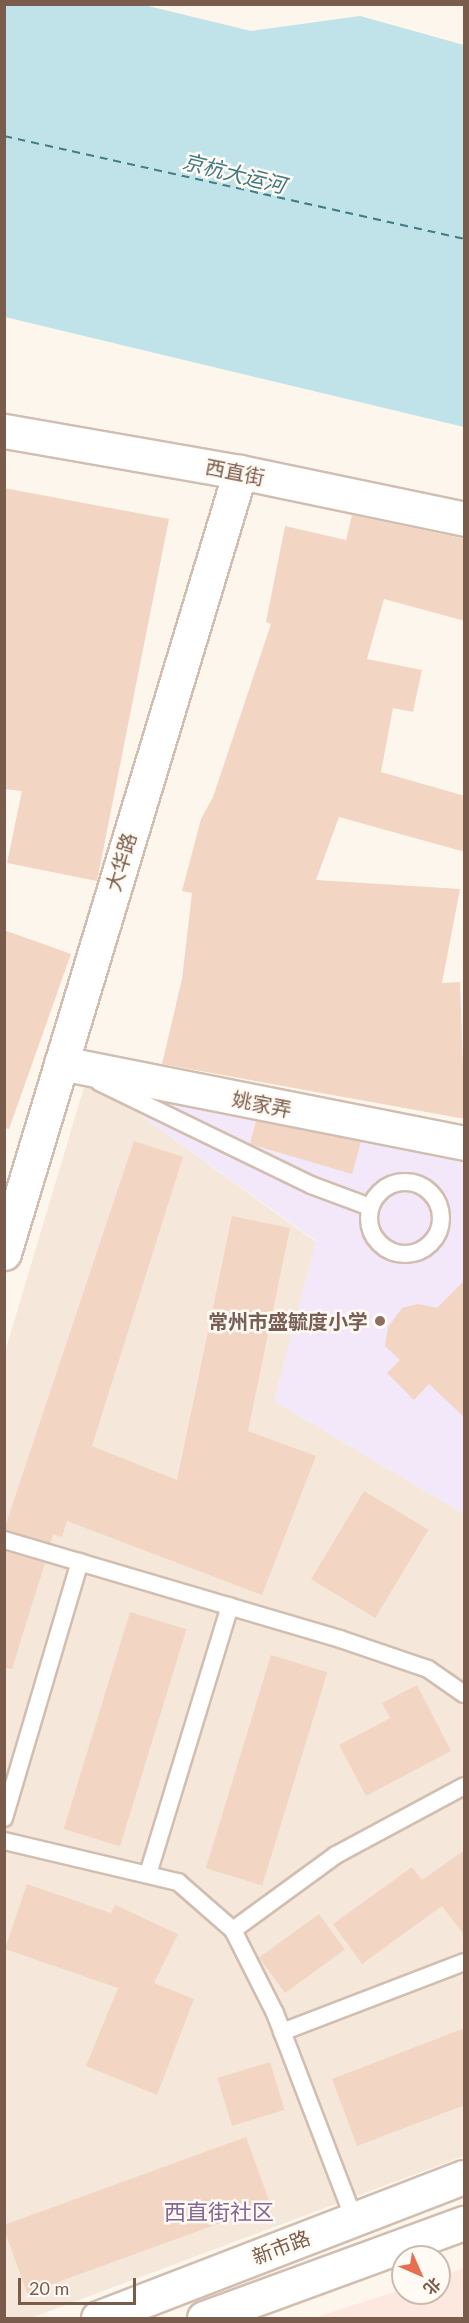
<!DOCTYPE html>
<html>
<head>
<meta charset="utf-8">
<style>
	body { margin:0 }
	#map { position:relative; width:469px; height:2323px; overflow:hidden; background:#fdf6ec; font-family:Lato,"Noto Sans SC",sans-serif }
	div>[style] { position:absolute }
	[style*='--x'] { left:calc(var(--x)*1px); top:calc(var(--y)*1px); width:calc(var(--w)*1px); rotate:calc(var(--a)*1deg) }
	.residential>* { inset:0; background:#f5e8da }
	.commercial>* { inset:0; background:#fde8e0 }
	.education>* { inset:0; background:#f3e8fa }
	.water>* { inset:0; background:#bfe3e8 }
	.ferry>* { height:1.5px; margin-top:-0.75px; transform-origin:0; background:repeating-linear-gradient(90deg,#437c86 0 8px,transparent 0 14px) }
	.building>* { inset:0; background:#f3d5c3; transform-origin:0 0 }
	.roads { filter:drop-shadow(2px 0 #d1beb0) drop-shadow(-2px 0 #d1beb0) drop-shadow(0 2px #d1beb0) drop-shadow(0 -2px #d1beb0) }
	.lane>* { height:16px; margin:-8px; padding:0 8px; transform-origin:8px; border-radius:8px; background:#fff }
	.lane>.ring { margin:-8px; padding:0; box-sizing:content-box; background:none; border:16px solid #fff; border-radius:50% }
	.street>* { height:33px; margin:-16.5px; padding:0 16.5px; transform-origin:16.5px; border-radius:16.5px; background:#fff }
	.secondary>* { height:33px; margin:-16.5px; padding:0 16.5px; transform-origin:16.5px; border-radius:16.5px; background:#fff }
	.dots>* { width:16px; height:16px; translate:-50% -50%; box-sizing:border-box; border:3px solid #fffaf3; border-radius:50% }
	span { translate:-50% -50%; white-space:nowrap; text-align:center; line-height:1.15; -webkit-text-stroke:5px #fffaf3; paint-order:stroke }
	.street-label { font-size:20px; color:#7a5c4d }
	.education-label { font-size:20px; color:#785e54; font-weight:700 }
	.right { translate:-100% -50%; text-align:right }
	.water-label { font-size:21px; color:#437c86; font-style:italic }
	.quarter-label { font-size:22px; color:#846695 }
	.frame { position:absolute; inset:0; border:6px solid #7a5c4d; pointer-events:none }
	.north { position:absolute; left:391px; top:2245px; width:60px; height:60px; box-sizing:border-box; background:#fffaf3; border:2px solid #cabbb1; border-radius:50%; rotate:135deg; font-size:16px; font-weight:700; line-height:24px; text-align:center; color:#7a5c4d }
	.north::after { content:''; display:block; margin:auto; width:21px; height:27px; background:#e76f51; clip-path:polygon(50% 0,100% 100%,50% 72%,0 100%) }
	.scale { position:absolute; left:18px; top:2278px; width:118px; height:27px; box-sizing:border-box; border:3px solid #7a5c4d; border-top:0; padding-left:8px; font-size:18px; line-height:21px; white-space:nowrap; color:#7a5c4d; -webkit-text-stroke:4px #fffaf3; paint-order:stroke }
</style>
</head>
<body>
<div id="map">
	<div class="residential">
		<div style="clip-path:polygon(84px 1087px,147px 1097px,143px 1117px,316px 1242px,274px 1401px,464px 1514px,464px 2156px,31px 2318px,5px 2318px,5px 1352px)"></div>
	</div>
	<div class="commercial">
		<div style="clip-path:polygon(464px 2268px,464px 2318px,314px 2318px,403px 2289px,403px 2293px,439px 2293px,439px 2277px)"></div>
	</div>
	<div class="education">
		<div style="clip-path:polygon(147px 1097px,464px 1150px,464px 1514px,274px 1401px,316px 1241px,143px 1117px)"></div>
	</div>
	<div class="water">
		<div style="clip-path:polygon(5px 4px,144px 5px,251px 31px,360px 16px,464px 45px,464px 427px,5px 317px)"></div>
	</div>
	<div class="ferry">
		<div style="--x:4;--y:136;--w:471;--a:12.6"></div>
	</div>
	<div class="building">
		<div style="clip-path:polygon(4px 488px,169px 519px,97px 881px,7px 863px,22px 791px,4px 789px)"></div>
		<div style="clip-path:polygon(352px 515px,465px 539px,465px 621px,384px 599px,367px 659px,422px 670px,413px 712px,393px 708px,381px 772px,465px 796px,465px 852px,339px 817px,316px 880px,460px 889px,442px 983px,460px 982px,465px 1119px,162px 1064px,182px 979px,192px 893px,182px 891px,201px 819px,213px 797px,271px 624px,266px 622px,285px 526px,346px 540px)"></div>
		<div style="clip-path:polygon(4px 930px,71px 954px,9px 1129px,4px 1128px)"></div>
		<div style="clip-path:polygon(256px 1121px,361px 1142px,352px 1174px,250px 1144px)"></div>
		<div style="clip-path:polygon(134px 1141px,183px 1157px,92px 1446px,177px 1480px,232px 1216px,290px 1228px,248px 1431px,316px 1456px,262px 1595px,67px 1521px,62px 1537px,53px 1534px,51px 1543px,4px 1530px)"></div>
		<div style="clip-path:polygon(465px 1280px,465px 1418px,429px 1384px,414px 1400px,387px 1373px,400px 1360px,385px 1346px,388px 1327px,402px 1308px,418px 1304px,437px 1308px)"></div>
		<div style="left:364px;top:1491px;width:75px;height:103px;rotate:31deg"></div>
		<div style="clip-path:polygon(4px 1551px,45px 1563px,12px 1669px,4px 1668px)"></div>
		<div style="left:130px;top:1612px;width:59px;height:227px;rotate:17deg"></div>
		<div style="left:271px;top:1655px;width:59px;height:223px;rotate:17deg"></div>
		<div style="clip-path:polygon(417px 1685px,451px 1751px,366px 1796px,339px 1745px,390px 1718px,382px 1703px)"></div>
		<div style="clip-path:polygon(465px 1850px,465px 1936px,442px 1906px,362px 1964px,333px 1924px,412px 1867px,422px 1880px)"></div>
		<div style="clip-path:polygon(27px 1884px,111px 1913px,115px 1905px,178px 1934px,154px 1983px,194px 1999px,157px 2095px,86px 2066px,118px 1988px,5px 1949px)"></div>
		<div style="left:319px;top:1914px;width:44px;height:74px;rotate:54deg"></div>
		<div style="clip-path:polygon(465px 2028px,465px 2105px,357px 2146px,332px 2079px)"></div>
		<div style="left:270px;top:2062px;width:50px;height:55px;rotate:73deg"></div>
		<div style="left:246px;top:2137px;width:72px;height:259px;rotate:70deg"></div>
	</div>
	<div class="roads">
		<div class="lane">
			<div style="--x:99;--y:1082;--w:236;--a:25.9"></div>
			<div style="--x:311;--y:1185;--w:63;--a:20.4"></div>
			<div class="ring" style="left:369px;top:1182px;width:56px;height:56px"></div>
			<div style="--x:4;--y:1540;--w:350;--a:16.4"></div>
			<div style="--x:340;--y:1639;--w:93;--a:18.8"></div>
			<div style="--x:428;--y:1669;--w:44;--a:34.8"></div>
			<div style="--x:4;--y:1818;--w:267;--a:-73.5"></div>
			<div style="--x:4;--y:1841;--w:179;--a:13.3"></div>
			<div style="--x:178;--y:1882;--w:73;--a:41.1"></div>
			<div style="--x:233;--y:1930;--w:93;--a:63.2"></div>
			<div style="--x:275;--y:2013;--w:221;--a:69"></div>
			<div style="--x:148;--y:1874;--w:280;--a:-73"></div>
			<div style="--x:233;--y:1930;--w:127;--a:-36.1"></div>
			<div style="--x:336;--y:1855;--w:145;--a:-28.3"></div>
			<div style="--x:282;--y:2032;--w:195;--a:-21"></div>
		</div>
		<div class="street">
			<div style="--x:4;--y:431;--w:240;--a:9.9"></div>
			<div style="--x:240;--y:472;--w:229;--a:11.8"></div>
			<div style="--x:61;--y:1063;--w:411;--a:11.2"></div>
			<div style="--x:4;--y:1253;--w:816;--a:-73.19"></div>
		</div>
		<div class="secondary">
			<div style="--x:98;--y:2318;--w:392;--a:-21.1"></div>
			<div style="--x:204;--y:2318;--w:277;--a:-20.1"></div>
		</div>
	</div>
	<div class="dots">
		<div style="left:380px;top:1321px;background:#8d6e63"></div>
	</div>
	<div class="street-label">
		<span style="left:235px;top:472px;rotate:11deg">西直街</span>
		<span style="left:121px;top:862px;rotate:-73deg">大华路</span>
		<span style="left:262px;top:1104px;rotate:11deg">姚家弄</span>
		<span style="left:281px;top:2247px;rotate:-21deg">新市路</span>
	</div>
	<div class="education-label">
		<span class="right" style="left:368px;top:1321px">常州市盛毓度小学</span>
	</div>
	<div class="water-label">
		<span style="left:234px;top:173px;rotate:14deg">京杭大运河</span>
	</div>
	<div class="quarter-label">
		<span style="left:219px;top:2212px">西直街社区</span>
	</div>
	<div class="frame"></div>
	<div class="north">北</div>
	<div class="scale">20 m</div>
</div>
</body>
</html>
